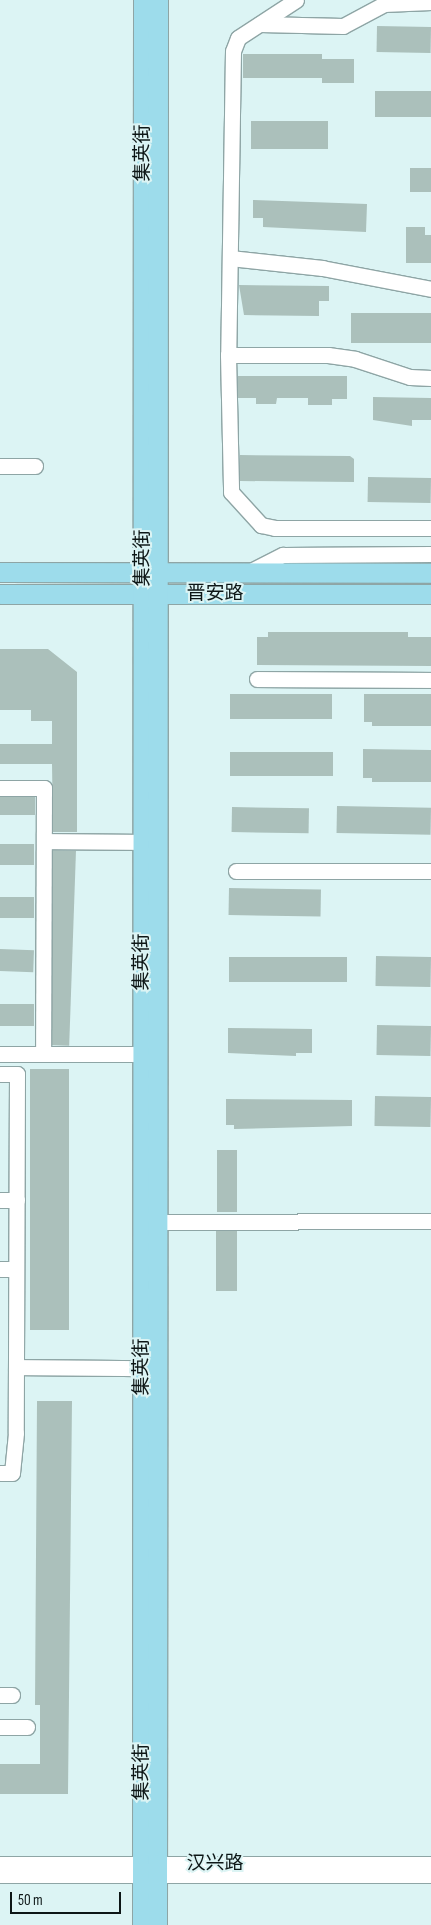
<!DOCTYPE html>
<html>
<head>
<meta charset="utf-8">
<style>
	body { margin:0 }
	#map { position:relative; width:431px; height:1925px; overflow:hidden; background:#dcf4f4; font-family:"Sofia Sans Condensed","Noto Sans SC",sans-serif }
	div>[style] { position:absolute }
	[style*='--x'] { left:calc(var(--x)*1px); top:calc(var(--y)*1px); width:calc(var(--w)*1px); rotate:calc(var(--a)*1deg) }
	.building>* { inset:0; background:#abc0bb; transform-origin:0 0 }
	.roads { filter:drop-shadow(1px 0 #8ea5a5) drop-shadow(-1px 0 #8ea5a5) drop-shadow(0 1px #8ea5a5) drop-shadow(0 -1px #8ea5a5) }
	.minor>* { height:15px; margin:-7.5px; padding:0 7.5px; transform-origin:7.5px; border-radius:7.5px; background:#fff }
	.major>* { height:19px; margin:-9.5px; padding:0 9.5px; transform-origin:9.5px; border-radius:9.5px; background:#9ddceb }
	span { translate:-50% -50%; white-space:nowrap; text-align:center; line-height:1.15; -webkit-text-stroke:4px #dcf4f4; paint-order:stroke }
	.street-label { font-size:19px; color:#0d1616 }
	.scale { position:absolute; left:10px; top:1892px; width:111px; height:22px; box-sizing:border-box; border:2px solid #0d1616; border-top:0; padding-left:6px; font-size:15px; line-height:18px; white-space:nowrap; color:#0d1616; -webkit-text-stroke:4px #dcf4f4; paint-order:stroke }
</style>
</head>
<body>
<div id="map">
	<div class="building">
		<div style="left:377px;top:26px;width:54px;height:26px;rotate:1deg"></div>
		<div style="clip-path:polygon(243px 54px,322px 54px,322px 59px,354px 59px,354px 83px,322px 83px,322px 78px,243px 78px)"></div>
		<div style="left:375px;top:91px;width:56px;height:26px"></div>
		<div style="left:251px;top:121px;width:77px;height:28px"></div>
		<div style="left:410px;top:168px;width:21px;height:24px"></div>
		<div style="clip-path:polygon(253px 200px,367px 204px,366px 232px,263px 227px,263px 218px,253px 218px)"></div>
		<div style="clip-path:polygon(406px 227px,425px 227px,425px 235px,431px 235px,431px 263px,406px 263px)"></div>
		<div style="clip-path:polygon(239px 285px,329px 286px,329px 301px,319px 301px,319px 316px,244px 315px)"></div>
		<div style="left:351px;top:313px;width:80px;height:30px"></div>
		<div style="clip-path:polygon(238px 376px,347px 376px,347px 399px,332px 399px,332px 405px,308px 405px,308px 398px,277px 398px,276px 404px,256px 404px,256px 398px,238px 398px)"></div>
		<div style="clip-path:polygon(373px 397px,431px 398px,431px 420px,412px 420px,412px 426px,373px 420px)"></div>
		<div style="clip-path:polygon(240px 455px,350px 456px,354px 459px,354px 482px,240px 481px)"></div>
		<div style="left:368px;top:477px;width:63px;height:25px;rotate:1deg"></div>
		<div style="clip-path:polygon(268px 632px,408px 632px,408px 637px,431px 637px,431px 666px,257px 665px,257px 637px,268px 637px)"></div>
		<div style="clip-path:polygon(0 649px,48px 649px,77px 672px,77px 832px,53px 832px,52px 764px,0 764px,0 744px,52px 744px,52px 721px,31px 721px,31px 710px,0 710px)"></div>
		<div style="left:230px;top:694px;width:102px;height:25px"></div>
		<div style="clip-path:polygon(364px 694px,431px 694px,431px 726px,372px 726px,372px 722px,364px 722px)"></div>
		<div style="clip-path:polygon(363px 749px,431px 750px,431px 782px,372px 782px,372px 778px,363px 778px)"></div>
		<div style="left:230px;top:752px;width:103px;height:24px"></div>
		<div style="left:0;top:797px;width:35px;height:18px"></div>
		<div style="left:337px;top:806px;width:94px;height:27px;rotate:1deg"></div>
		<div style="left:232px;top:807px;width:77px;height:25px;rotate:1deg"></div>
		<div style="left:0;top:844px;width:34px;height:21px"></div>
		<div style="left:53px;top:850px;width:23px;height:195px;rotate:2deg"></div>
		<div style="left:229px;top:888px;width:92px;height:27px;rotate:1deg"></div>
		<div style="left:0;top:897px;width:34px;height:21px"></div>
		<div style="left:0;top:949px;width:34px;height:22px;rotate:2deg"></div>
		<div style="left:376px;top:956px;width:55px;height:30px;rotate:1deg"></div>
		<div style="left:229px;top:957px;width:118px;height:25px"></div>
		<div style="left:0;top:1004px;width:34px;height:22px"></div>
		<div style="left:377px;top:1025px;width:54px;height:30px;rotate:1deg"></div>
		<div style="clip-path:polygon(228px 1028px,312px 1029px,312px 1053px,296px 1053px,296px 1056px,228px 1053px)"></div>
		<div style="left:30px;top:1069px;width:39px;height:261px"></div>
		<div style="left:375px;top:1096px;width:56px;height:30px;rotate:1deg"></div>
		<div style="clip-path:polygon(226px 1099px,352px 1100px,352px 1126px,234px 1129px,234px 1125px,226px 1125px)"></div>
		<div style="left:217px;top:1150px;width:20px;height:62px"></div>
		<div style="left:216px;top:1231px;width:21px;height:60px"></div>
		<div style="clip-path:polygon(37px 1401px,72px 1401px,68px 1794px,0 1794px,0 1764px,40px 1764px,40px 1705px,35px 1705px)"></div>
	</div>
	<div class="roads">
		<div class="minor">
			<div style="--x:296;--y:0;--w:69;--a:146.8"></div>
			<div style="--x:238;--y:38;--w:14;--a:111"></div>
			<div style="--x:233;--y:51;--w:304;--a:90.9"></div>
			<div style="--x:228;--y:355;--w:137;--a:88.7"></div>
			<div style="--x:231;--y:492;--w:45;--a:47.7"></div>
			<div style="--x:261;--y:525;--w:14;--a:12"></div>
			<div style="--x:275;--y:528;--w:156;--a:0"></div>
			<div style="--x:260;--y:24;--w:83;--a:1.4"></div>
			<div style="--x:343;--y:26;--w:47;--a:-28.2"></div>
			<div style="--x:384;--y:4;--w:47;--a:-2.4"></div>
			<div style="--x:230;--y:258;--w:93;--a:6.2"></div>
			<div style="--x:322;--y:268;--w:111;--a:10.9"></div>
			<div style="--x:228;--y:355;--w:100;--a:0"></div>
			<div style="--x:328;--y:355;--w:27;--a:8"></div>
			<div style="--x:355;--y:359;--w:58;--a:18.1"></div>
			<div style="--x:410;--y:377;--w:21;--a:3"></div>
			<div style="--x:0;--y:466;--w:35;--a:0"></div>
			<div style="--x:249;--y:572;--w:38;--a:-27"></div>
			<div style="--x:283;--y:555;--w:148;--a:-0.4"></div>
			<div style="--x:257;--y:679;--w:174;--a:0.3"></div>
			<div style="--x:0;--y:788;--w:44;--a:0"></div>
			<div style="--x:44;--y:788;--w:266;--a:90.2"></div>
			<div style="--x:44;--y:841;--w:99;--a:0.6"></div>
			<div style="--x:236;--y:871;--w:195;--a:0"></div>
			<div style="--x:0;--y:1054;--w:142;--a:0"></div>
			<div style="--x:0;--y:1074;--w:17;--a:0"></div>
			<div style="--x:17;--y:1074;--w:359;--a:90.2"></div>
			<div style="--x:16;--y:1433;--w:40;--a:95.7"></div>
			<div style="--x:12;--y:1473;--w:12;--a:180"></div>
			<div style="--x:0;--y:1200;--w:17;--a:0"></div>
			<div style="--x:157;--y:1222;--w:274;--a:-0.2"></div>
			<div style="--x:0;--y:1269;--w:16;--a:0"></div>
			<div style="--x:16;--y:1367;--w:126;--a:0.5"></div>
			<div style="--x:0;--y:1695;--w:12;--a:0"></div>
			<div style="--x:0;--y:1727;--w:27;--a:0"></div>
			<div style="--x:0;--y:1864;--w:431;--a:0"></div>
			<div style="--x:0;--y:1875;--w:431;--a:0"></div>
		</div>
		<div class="major">
			<div style="--x:0;--y:572;--w:431;--a:0.1"></div>
			<div style="--x:0;--y:594;--w:431;--a:0"></div>
			<div style="--x:142;--y:1925;--w:1925;--a:-89.97"></div>
			<div style="--x:157;--y:1925;--w:1925;--a:-89.97"></div>
		</div>
	</div>
	<div class="street-label">
		<span style="left:143px;top:153px;rotate:-90deg">集英街</span>
		<span style="left:143px;top:558px;rotate:-90deg">集英街</span>
		<span style="left:215px;top:594px">晋安路</span>
		<span style="left:142px;top:962px;rotate:-90deg">集英街</span>
		<span style="left:142px;top:1367px;rotate:-90deg">集英街</span>
		<span style="left:142px;top:1772px;rotate:-90deg">集英街</span>
		<span style="left:215px;top:1864px">汉兴路</span>
	</div>
	<div class="scale">50 m</div>
</div>
</body>
</html>
